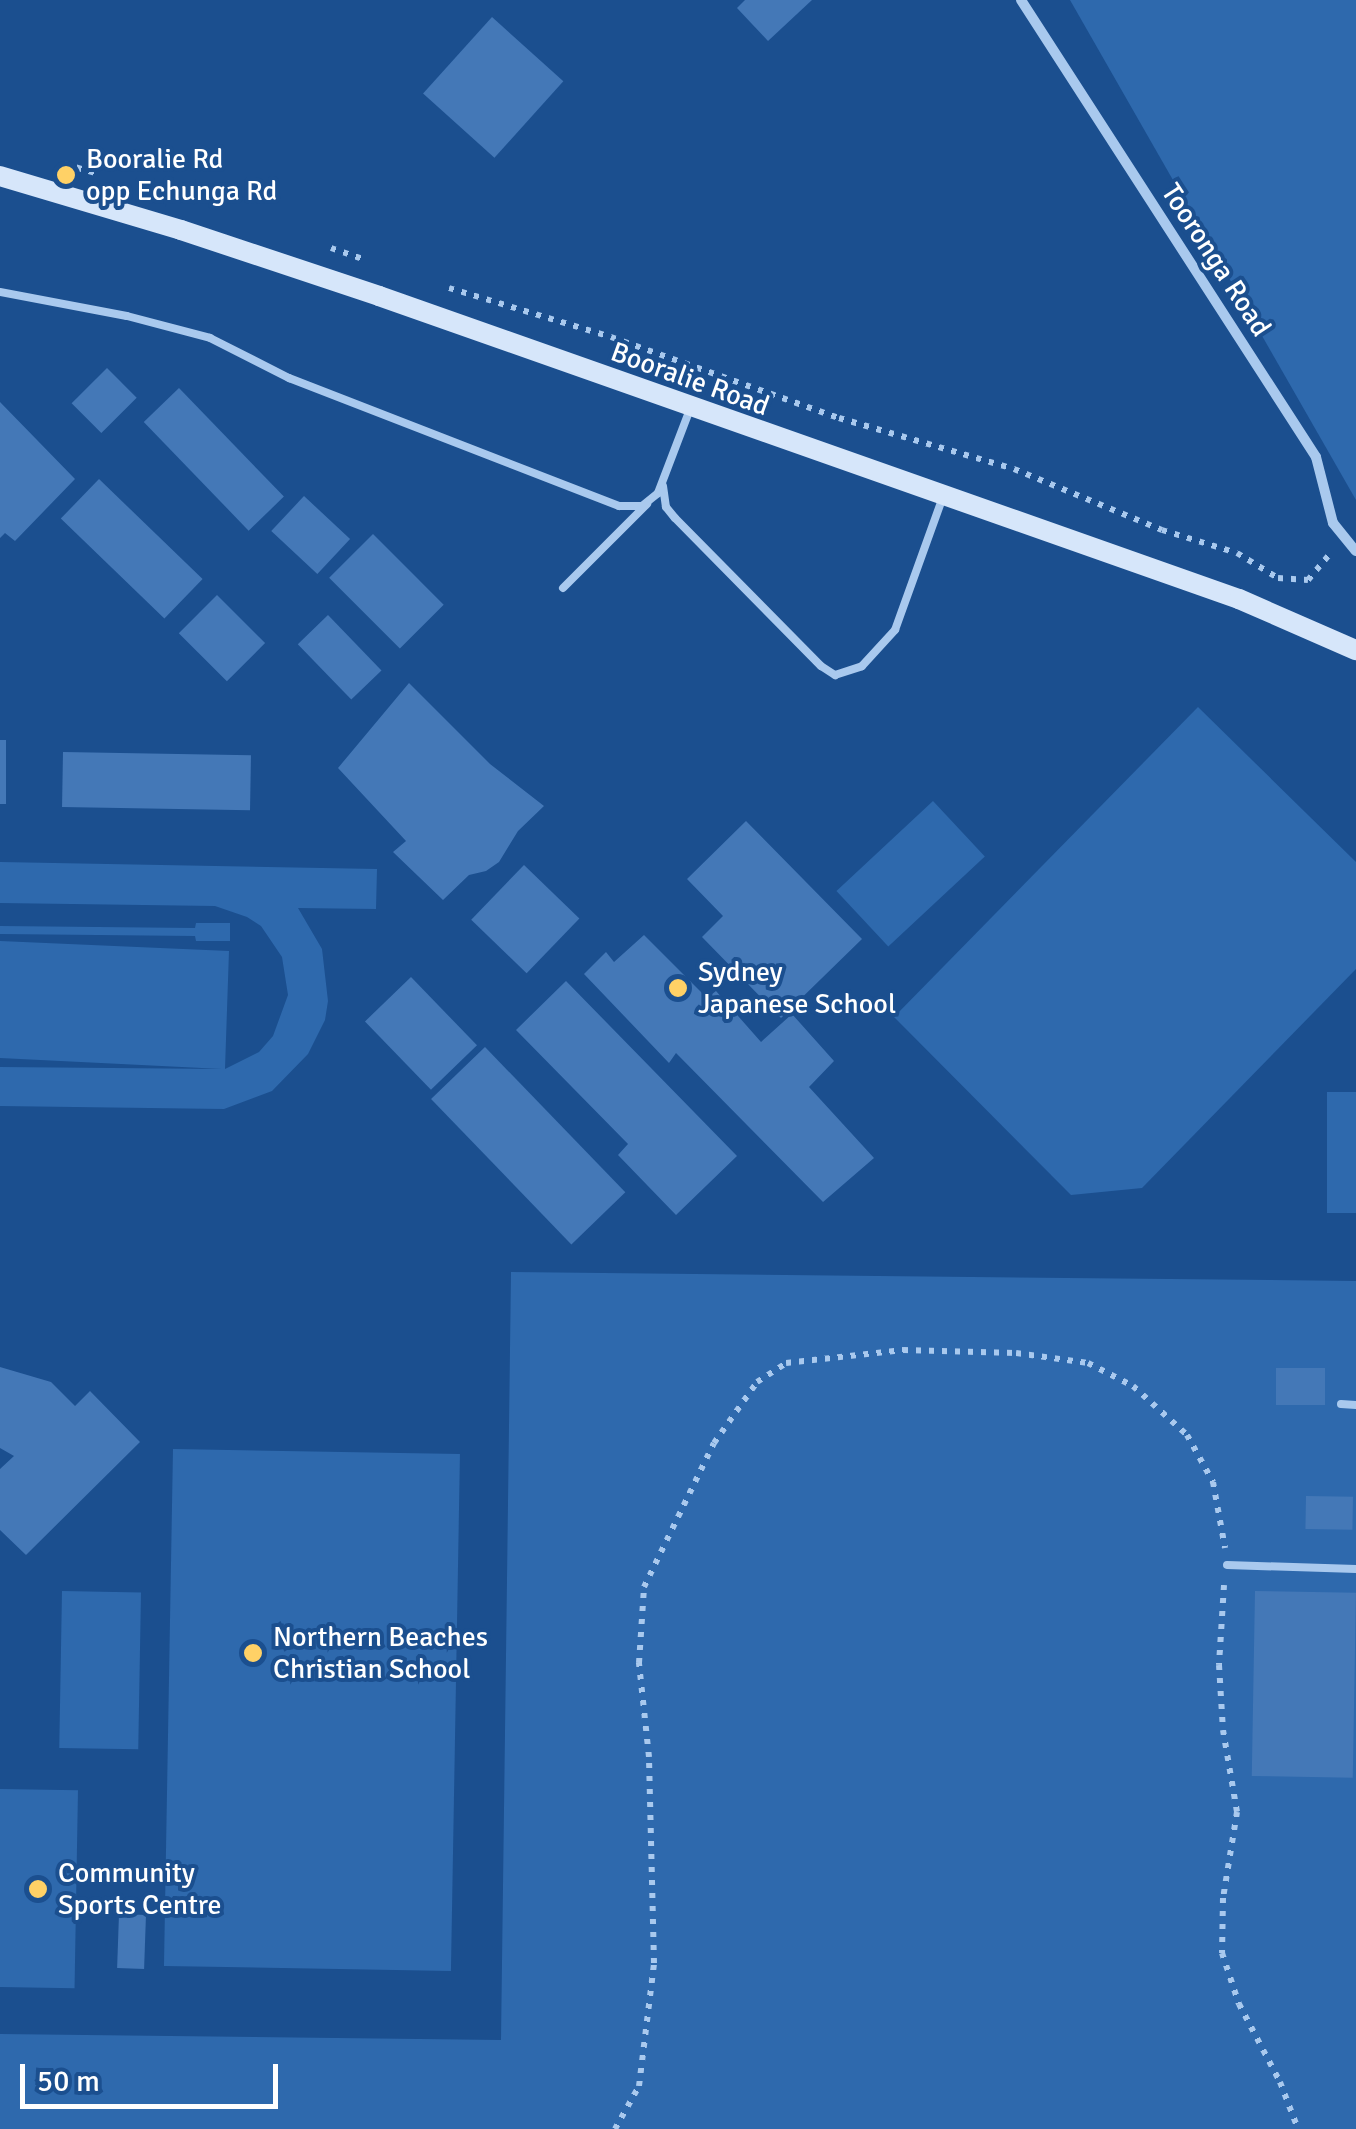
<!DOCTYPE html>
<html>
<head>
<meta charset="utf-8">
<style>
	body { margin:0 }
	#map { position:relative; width:1356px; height:2129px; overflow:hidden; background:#1b4f8f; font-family:Signika,sans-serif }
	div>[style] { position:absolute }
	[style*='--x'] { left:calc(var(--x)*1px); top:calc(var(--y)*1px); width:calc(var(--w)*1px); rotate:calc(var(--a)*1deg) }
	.green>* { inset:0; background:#2e69ad; transform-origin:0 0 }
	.building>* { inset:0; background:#4478b7; transform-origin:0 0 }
	.path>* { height:6px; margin-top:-3px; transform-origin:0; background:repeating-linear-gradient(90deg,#a9c9ee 0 5px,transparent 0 13px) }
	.lane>* { height:8px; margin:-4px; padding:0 4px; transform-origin:4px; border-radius:4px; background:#a9c9ee }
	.street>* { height:10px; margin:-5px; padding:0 5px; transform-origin:5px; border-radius:5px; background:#a9c9ee }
	.secondary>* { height:20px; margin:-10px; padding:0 10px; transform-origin:10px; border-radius:10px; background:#d6e6fa }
	.dots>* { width:28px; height:28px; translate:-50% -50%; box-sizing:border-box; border:5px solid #1b4f8f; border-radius:50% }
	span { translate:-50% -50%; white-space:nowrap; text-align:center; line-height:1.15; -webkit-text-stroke:8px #1b4f8f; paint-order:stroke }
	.poi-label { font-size:28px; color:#fff }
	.left { translate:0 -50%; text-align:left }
	.street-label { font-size:28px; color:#fff }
	.scale { position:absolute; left:20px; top:2064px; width:258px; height:45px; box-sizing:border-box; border:5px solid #fff; border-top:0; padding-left:12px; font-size:30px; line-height:35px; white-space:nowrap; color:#fff; -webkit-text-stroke:8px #1b4f8f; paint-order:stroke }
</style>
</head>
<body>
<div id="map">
	<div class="green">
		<div style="clip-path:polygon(1070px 0,1356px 0,1356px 500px)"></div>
		<div style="clip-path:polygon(1198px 707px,1356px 862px,1356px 969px,1142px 1188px,1071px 1195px,894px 1017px)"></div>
		<div style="left:933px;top:801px;width:76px;height:132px;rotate:47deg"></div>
		<div style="clip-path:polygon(0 862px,377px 869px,376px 909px,298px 908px,322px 949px,328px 1001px,325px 1020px,308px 1054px,272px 1091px,224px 1109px,0 1106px,0 1067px,222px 1069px,0 1058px,0 941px,229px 951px,225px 1069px,259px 1052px,273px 1036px,288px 995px,282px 957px,261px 926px,247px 917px,215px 906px,0 903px)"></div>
		<div style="clip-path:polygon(196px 923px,230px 923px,230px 941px,196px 941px,195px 936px,0 934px,0 926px,195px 928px)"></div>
		<div style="left:1327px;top:1092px;width:29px;height:121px"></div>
		<div style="clip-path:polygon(511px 1272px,1356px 1281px,1356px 2129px,0 2129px,0 2034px,501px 2040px)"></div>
		<div style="left:173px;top:1449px;width:287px;height:517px;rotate:1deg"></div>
		<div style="left:62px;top:1591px;width:79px;height:157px;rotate:1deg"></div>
		<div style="left:0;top:1789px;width:78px;height:198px;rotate:1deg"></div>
	</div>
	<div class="building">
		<div style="clip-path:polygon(745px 0,812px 0,768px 41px,737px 8px)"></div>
		<div style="left:492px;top:17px;width:96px;height:103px;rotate:42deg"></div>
		<div style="left:107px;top:368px;width:42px;height:50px;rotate:45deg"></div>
		<div style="left:179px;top:388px;width:151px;height:49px;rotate:46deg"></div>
		<div style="clip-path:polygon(0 402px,75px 479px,15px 541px,5px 533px,0 538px)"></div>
		<div style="left:99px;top:479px;width:144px;height:55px;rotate:44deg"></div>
		<div style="left:304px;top:496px;width:63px;height:48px;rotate:43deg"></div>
		<div style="left:373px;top:534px;width:100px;height:62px;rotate:45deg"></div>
		<div style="left:217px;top:595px;width:68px;height:54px;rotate:45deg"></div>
		<div style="left:328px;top:615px;width:77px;height:42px;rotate:46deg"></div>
		<div style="clip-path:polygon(409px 683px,490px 764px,544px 806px,518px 831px,499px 862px,486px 871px,469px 875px,443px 900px,393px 852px,406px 841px,338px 768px)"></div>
		<div style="left:0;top:740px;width:6px;height:64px"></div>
		<div style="left:63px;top:752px;width:188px;height:55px;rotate:1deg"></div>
		<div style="clip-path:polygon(746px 821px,862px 939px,781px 1018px,702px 937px,723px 916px,687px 879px)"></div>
		<div style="left:524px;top:865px;width:77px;height:76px;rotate:44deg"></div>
		<div style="clip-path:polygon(644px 935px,707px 998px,716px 991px,761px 1042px,792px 1014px,834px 1061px,809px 1087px,874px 1158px,823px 1202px,676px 1053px,669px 1063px,584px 974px,606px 952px,614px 962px)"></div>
		<div style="left:411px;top:977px;width:95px;height:64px;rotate:46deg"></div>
		<div style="clip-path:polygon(566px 981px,737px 1156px,676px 1215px,618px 1155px,628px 1144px,516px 1030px)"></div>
		<div style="left:485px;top:1047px;width:202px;height:75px;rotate:46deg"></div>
		<div style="clip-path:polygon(0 1367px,51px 1382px,75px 1406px,90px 1391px,140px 1442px,26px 1555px,0 1530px,0 1469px,14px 1456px,0 1448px)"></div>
		<div style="left:1276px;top:1368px;width:49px;height:37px"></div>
		<div style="left:1306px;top:1496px;width:47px;height:33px;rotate:1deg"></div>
		<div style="left:1255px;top:1591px;width:101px;height:185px;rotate:1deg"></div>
		<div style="left:119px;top:1914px;width:27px;height:54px;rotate:2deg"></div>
	</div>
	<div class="path">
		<div style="--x:64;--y:164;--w:37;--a:16"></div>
		<div style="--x:331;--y:248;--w:37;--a:19"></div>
		<div style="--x:449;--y:288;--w:169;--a:16.8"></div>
		<div style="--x:611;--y:337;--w:242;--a:19.6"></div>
		<div style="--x:839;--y:418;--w:182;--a:16.2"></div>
		<div style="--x:1014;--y:469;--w:160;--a:22.4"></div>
		<div style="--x:1162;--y:530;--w:78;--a:17"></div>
		<div style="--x:1237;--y:553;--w:48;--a:31.4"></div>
		<div style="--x:1278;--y:578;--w:30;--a:4"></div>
		<div style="--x:1308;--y:580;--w:35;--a:-50"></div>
		<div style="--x:1224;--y:1585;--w:80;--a:93.6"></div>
		<div style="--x:1219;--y:1665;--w:65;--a:86.5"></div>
		<div style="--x:1223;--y:1730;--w:83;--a:80.3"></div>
		<div style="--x:1237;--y:1812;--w:87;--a:99.2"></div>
		<div style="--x:1223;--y:1898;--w:55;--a:91"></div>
		<div style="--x:1222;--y:1953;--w:54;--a:71.6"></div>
		<div style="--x:1239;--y:2004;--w:88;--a:62.3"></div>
		<div style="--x:1280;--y:2082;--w:50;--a:69"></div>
		<div style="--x:615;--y:2129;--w:49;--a:-60.8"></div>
		<div style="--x:639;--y:2086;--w:124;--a:-83"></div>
		<div style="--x:654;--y:1963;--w:206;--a:-91.4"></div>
		<div style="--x:649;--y:1757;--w:95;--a:-96.1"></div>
		<div style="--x:639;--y:1663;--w:76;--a:-86.2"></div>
		<div style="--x:644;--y:1587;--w:160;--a:-64.1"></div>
		<div style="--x:714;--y:1443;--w:75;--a:-54.8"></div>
		<div style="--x:757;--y:1382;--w:35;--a:-33"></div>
		<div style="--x:786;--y:1363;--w:118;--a:-6.3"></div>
		<div style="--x:903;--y:1350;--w:113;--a:1.5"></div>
		<div style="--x:1016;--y:1353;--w:73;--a:7.9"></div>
		<div style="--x:1088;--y:1363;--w:51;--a:27.1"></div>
		<div style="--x:1133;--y:1386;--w:73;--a:42.2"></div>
		<div style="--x:1187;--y:1435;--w:54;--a:61"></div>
		<div style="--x:1213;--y:1482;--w:67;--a:79.7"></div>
	</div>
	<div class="lane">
		<div style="--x:0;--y:292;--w:129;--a:10.7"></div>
		<div style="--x:127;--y:316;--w:86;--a:14.8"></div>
		<div style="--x:210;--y:338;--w:89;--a:26.9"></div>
		<div style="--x:289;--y:378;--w:354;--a:21.2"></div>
		<div style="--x:619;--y:506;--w:23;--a:0"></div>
		<div style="--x:642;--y:506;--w:21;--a:-39"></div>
		<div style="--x:658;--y:493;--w:90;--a:-69.1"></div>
		<div style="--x:663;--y:486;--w:21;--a:82"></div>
		<div style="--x:666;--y:507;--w:14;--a:51"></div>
		<div style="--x:675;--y:518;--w:208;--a:45.4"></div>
		<div style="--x:821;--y:666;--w:17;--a:33"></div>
		<div style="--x:835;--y:675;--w:28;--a:-18"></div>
		<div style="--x:862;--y:666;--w:49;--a:-47.5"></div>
		<div style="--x:895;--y:630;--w:141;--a:-70.2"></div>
		<div style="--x:563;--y:588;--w:119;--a:-45"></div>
		<div style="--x:1341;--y:1404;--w:15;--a:4"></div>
		<div style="--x:1227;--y:1565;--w:129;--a:1.8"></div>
	</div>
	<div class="street">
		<div style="--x:1021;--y:0;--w:544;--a:57.16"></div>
		<div style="--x:1316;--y:457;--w:68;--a:75.6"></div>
		<div style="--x:1333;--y:523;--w:36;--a:51"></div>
	</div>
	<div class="secondary">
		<div style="--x:0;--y:176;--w:189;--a:16.6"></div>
		<div style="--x:181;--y:230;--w:209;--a:18.4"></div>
		<div style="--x:379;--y:296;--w:912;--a:19.41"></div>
		<div style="--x:1239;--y:599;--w:128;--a:23.6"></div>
	</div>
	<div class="dots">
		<div style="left:66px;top:175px;background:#ffd166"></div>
		<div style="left:678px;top:988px;background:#ffd166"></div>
		<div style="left:253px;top:1653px;background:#ffd166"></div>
		<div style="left:38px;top:1889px;background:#ffd166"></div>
	</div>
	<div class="poi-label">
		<span class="left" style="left:86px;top:175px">Booralie Rd<br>opp Echunga Rd</span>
		<span class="left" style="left:698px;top:988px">Sydney<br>Japanese School</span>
		<span class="left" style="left:273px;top:1653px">Northern Beaches<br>Christian School</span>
		<span class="left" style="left:58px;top:1889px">Community<br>Sports Centre</span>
	</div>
	<div class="street-label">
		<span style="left:1216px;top:260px;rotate:57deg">Tooronga Road</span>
		<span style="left:690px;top:379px;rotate:20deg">Booralie Road</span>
	</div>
	<div class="scale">50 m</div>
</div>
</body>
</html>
